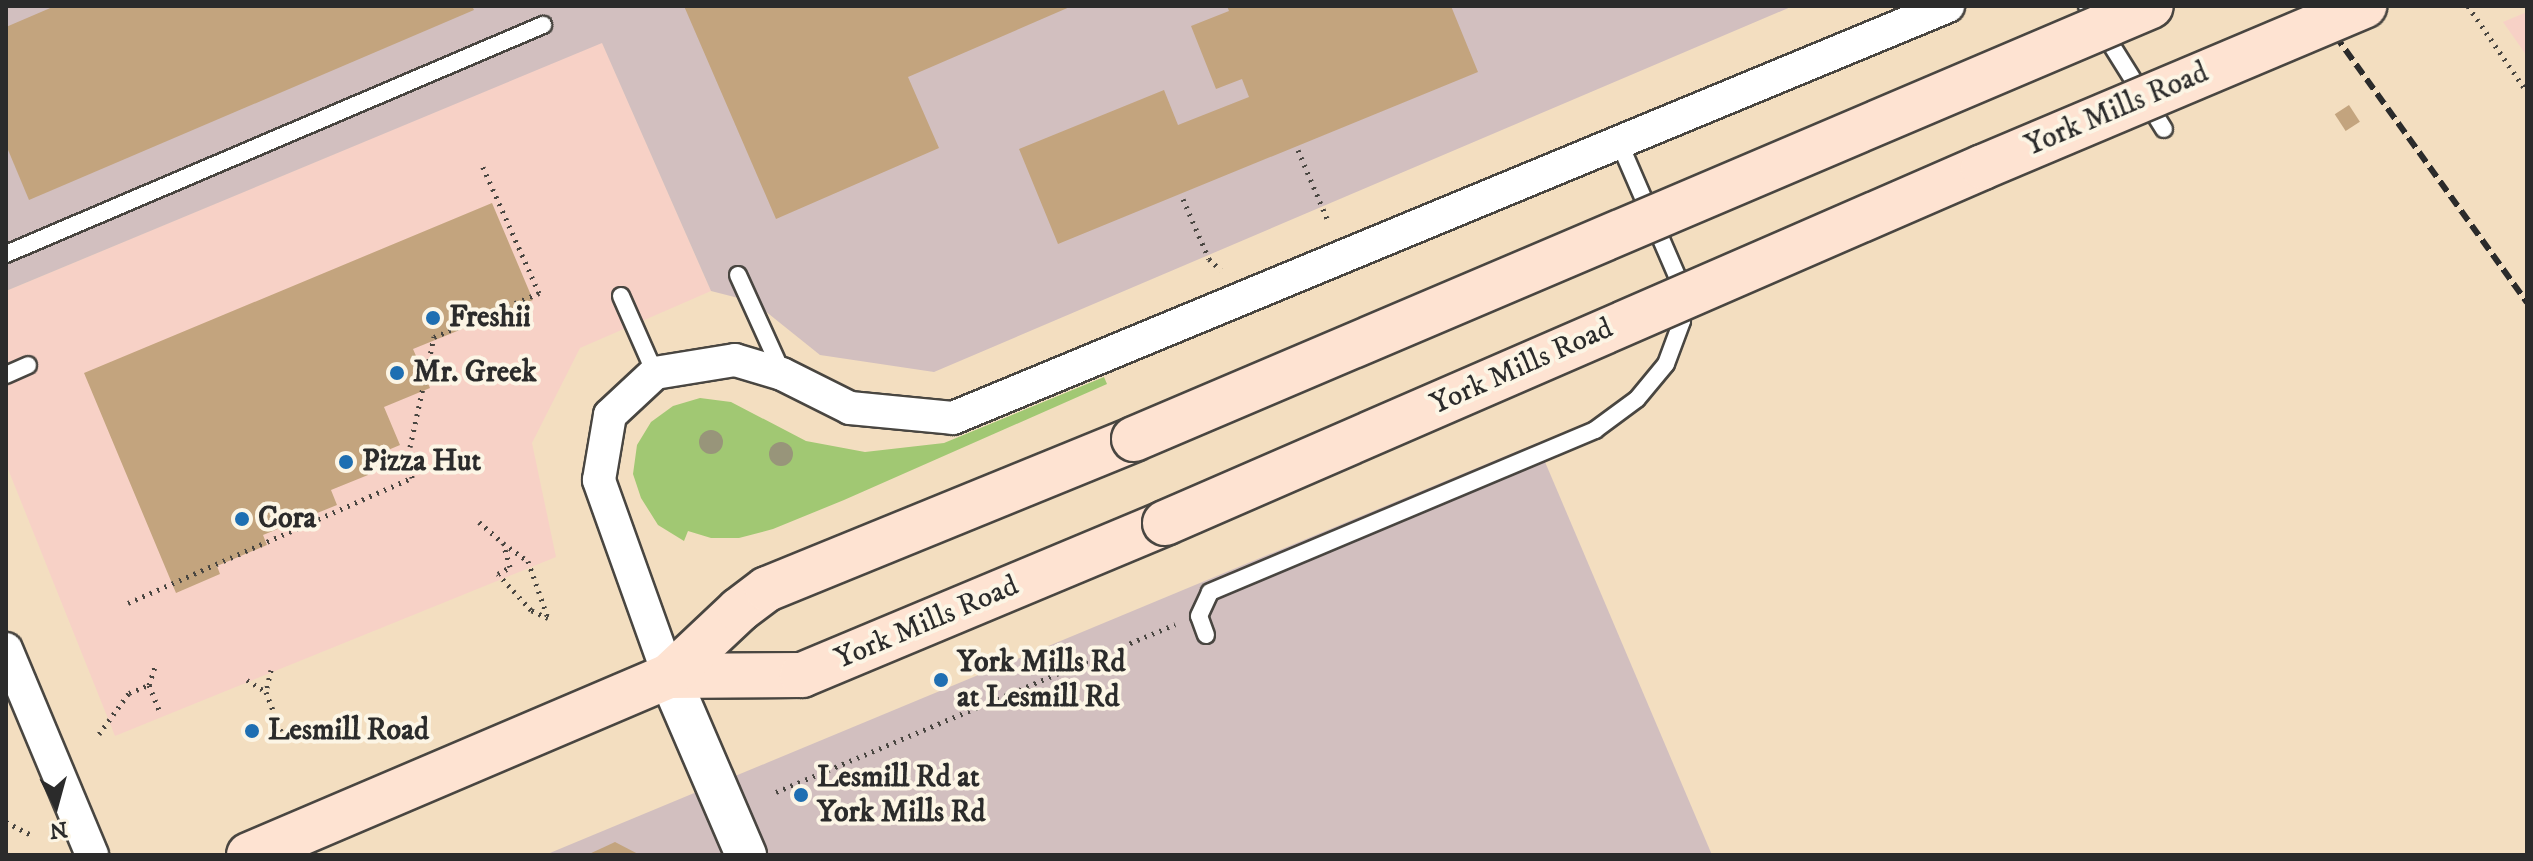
<!DOCTYPE html>
<html>
<head>
<meta charset="utf-8">
<style>
	body { margin:0 }
	#map { position:relative; width:2533px; height:861px; overflow:hidden; background:#f3dec0; font-family:"IM FELL DW Pica",serif }
	div>[style] { position:absolute }
	[style*='--x'] { left:calc(var(--x)*1px); top:calc(var(--y)*1px); width:calc(var(--w)*1px); rotate:calc(var(--a)*1deg) }
	.built>* { inset:0; background:#f7d1c6 }
	.industrial>* { inset:0; background:#d2bfbf }
	.green>* { inset:0; background:#a1c873 }
	.building>* { inset:0; background:#c3a47e; transform-origin:0 0 }
	.path>* { height:5px; margin-top:-2.5px; transform-origin:0; background:repeating-linear-gradient(90deg,#494641 0 2px,transparent 0 8px) }
	.roads { filter:drop-shadow(2px 0 #494641) drop-shadow(-2px 0 #494641) drop-shadow(0 2px #494641) drop-shadow(0 -2px #494641) }
	.service>* { height:16px; margin:-8px; padding:0 8px; transform-origin:8px; border-radius:8px; background:#fff }
	.minor>* { height:32px; margin:-16px; padding:0 16px; transform-origin:16px; border-radius:16px; background:#fff }
	.tertiary>* { height:40px; margin:-20px; padding:0 20px; transform-origin:20px; border-radius:20px; background:#fff }
	.secondary>* { height:44px; margin:-22px; padding:0 22px; transform-origin:22px; border-radius:22px; background:#fee3d2 }
	.rail>* { height:6px; margin-top:-3px; transform-origin:0; background:repeating-linear-gradient(90deg,#2b2b2b 0 12px,transparent 0 18px) }
	.bridges { filter:drop-shadow(2px 0 #494641) drop-shadow(-2px 0 #494641) drop-shadow(0 2px #494641) drop-shadow(0 -2px #494641) }
	.secondary-bridge>* { height:44px; margin:-22px; padding:0 22px; transform-origin:22px; border-radius:22px; background:#fee3d2 }
	.trees>* { width:24px; height:24px; margin:-12px; border-radius:50%; background:#98957a }
	.dots>* { width:22px; height:22px; translate:-50% -50%; box-sizing:border-box; border:4px solid #fcf5e5; border-radius:50% }
	span { translate:-50% -50%; white-space:nowrap; text-align:center; line-height:1.15; -webkit-text-stroke:8px #fcf5e5; paint-order:stroke }
	.street-label { font-size:30px; color:#2b2b2b }
	.poi-label { font-size:30px; color:#2b2b2b; font-weight:700 }
	.left { translate:0 -50%; text-align:left }
	.frame { position:absolute; inset:0; border:8px solid #2b2b2b; pointer-events:none }
	.north { position:absolute; left:16px; top:765px; width:80px; height:80px; -webkit-text-stroke:6px #fcf5e5; paint-order:stroke; rotate:174deg; font-size:22px; font-weight:700; line-height:32px; text-align:center; color:#2b2b2b }
	.north::after { content:''; display:block; margin:auto; width:28px; height:36px; background:#2b2b2b; clip-path:polygon(50% 0,100% 100%,50% 72%,0 100%) }
</style>
</head>
<body>
<div id="map">
	<div class="built">
		<div style="clip-path:polygon(2527px 12px,2527px 56px,2503px 22px)"></div>
		<div style="clip-path:polygon(602px 42px,711px 291px,580px 348px,532px 443px,556px 557px,115px 736px,6px 464px,6px 291px)"></div>
	</div>
	<div class="industrial">
		<div style="clip-path:polygon(6px 6px,1793px 6px,934px 372px,820px 355px,754px 302px,711px 291px,602px 43px,6px 291px)"></div>
		<div style="clip-path:polygon(1537px 443px,1712px 855px,545px 855px)"></div>
	</div>
	<div class="green">
		<div style="clip-path:polygon(1104px 377px,1107px 384px,844px 500px,773px 529px,739px 538px,711px 538px,688px 531px,684px 541px,658px 525px,641px 498px,633px 474px,637px 445px,651px 422px,673px 406px,700px 398px,731px 402px,806px 441px,865px 452px,944px 443px)"></div>
	</div>
	<div class="building">
		<div style="clip-path:polygon(55px 6px,472px 6px,474px 10px,29px 200px,6px 145px,6px 27px)"></div>
		<div style="clip-path:polygon(684px 6px,1072px 6px,908px 77px,939px 148px,776px 219px)"></div>
		<div style="clip-path:polygon(1227px 6px,1451px 6px,1478px 72px,1058px 244px,1019px 149px,1164px 90px,1178px 125px,1249px 97px,1242px 79px,1216px 89px,1191px 26px,1229px 11px)"></div>
		<div style="left:2349px;top:105px;width:20px;height:17px;rotate:57deg"></div>
		<div style="clip-path:polygon(492px 203px,533px 300px,413px 349px,430px 388px,384px 407px,400px 445px,362px 461px,368px 475px,331px 490px,337px 505px,263px 535px,267px 545px,217px 566px,220px 574px,176px 593px,84px 373px)"></div>
		<div style="clip-path:polygon(615px 842px,640px 855px,587px 855px)"></div>
	</div>
	<div class="path">
		<div style="--x:2468;--y:6;--w:104;--a:55.5"></div>
		<div style="--x:1298;--y:150;--w:79;--a:67"></div>
		<div style="--x:1183;--y:199;--w:65;--a:66.6"></div>
		<div style="--x:1209;--y:259;--w:16;--a:43"></div>
		<div style="--x:479;--y:522;--w:32;--a:41"></div>
		<div style="--x:503;--y:543;--w:31;--a:36"></div>
		<div style="--x:528;--y:561;--w:60;--a:70.7"></div>
		<div style="--x:548;--y:618;--w:19;--a:-155"></div>
		<div style="--x:531;--y:610;--w:49;--a:-132.5"></div>
		<div style="--x:498;--y:574;--w:14;--a:-30"></div>
		<div style="--x:510;--y:567;--w:25;--a:-106"></div>
		<div style="--x:128;--y:603;--w:310;--a:-23.8"></div>
		<div style="--x:412;--y:478;--w:31;--a:-94"></div>
		<div style="--x:410;--y:447;--w:113;--a:-77.7"></div>
		<div style="--x:434;--y:337;--w:114;--a:-22.7"></div>
		<div style="--x:539;--y:293;--w:140;--a:-114"></div>
		<div style="--x:271;--y:670;--w:23;--a:103"></div>
		<div style="--x:266;--y:692;--w:42;--a:69"></div>
		<div style="--x:247;--y:680;--w:22;--a:32"></div>
		<div style="--x:149;--y:685;--w:20;--a:-72"></div>
		<div style="--x:99;--y:734;--w:51;--a:-53.8"></div>
		<div style="--x:129;--y:693;--w:22;--a:-22"></div>
		<div style="--x:149;--y:685;--w:27;--a:68"></div>
		<div style="--x:776;--y:792;--w:433;--a:-22.8"></div>
		<div style="--x:6;--y:822;--w:28;--a:27"></div>
	</div>
	<div class="roads">
		<div class="service">
			<div style="--x:2087;--y:6;--w:145;--a:58"></div>
			<div style="--x:6;--y:254;--w:584;--a:-23.1"></div>
			<div style="--x:738;--y:275;--w:107;--a:65.6"></div>
			<div style="--x:621;--y:296;--w:84;--a:66.2"></div>
			<div style="--x:6;--y:375;--w:24;--a:-24"></div>
			<div style="--x:1206;--y:635;--w:20;--a:-110"></div>
			<div style="--x:1199;--y:616;--w:26;--a:-65"></div>
			<div style="--x:1210;--y:592;--w:418;--a:-22.8"></div>
			<div style="--x:1595;--y:430;--w:52;--a:-36.4"></div>
			<div style="--x:1637;--y:399;--w:45;--a:-50.4"></div>
			<div style="--x:1666;--y:364;--w:46;--a:-69.6"></div>
			<div style="--x:1682;--y:321;--w:45;--a:-96.3"></div>
			<div style="--x:1677;--y:276;--w:146;--a:-113.4"></div>
		</div>
		<div class="minor">
			<div style="--x:6;--y:649;--w:223;--a:67.3"></div>
			<div style="--x:669;--y:676;--w:208;--a:-109.7"></div>
			<div style="--x:599;--y:480;--w:66;--a:-80.4"></div>
			<div style="--x:610;--y:415;--w:62;--a:-43"></div>
			<div style="--x:655;--y:373;--w:81;--a:-9.2"></div>
			<div style="--x:735;--y:360;--w:49;--a:16.6"></div>
			<div style="--x:782;--y:374;--w:76;--a:26.6"></div>
			<div style="--x:850;--y:408;--w:103;--a:5.5"></div>
			<div style="--x:953;--y:418;--w:1077;--a:-22.49"></div>
		</div>
		<div class="tertiary">
			<div style="--x:669;--y:676;--w:195;--a:66.7"></div>
		</div>
		<div class="secondary">
			<div style="--x:669;--y:676;--w:133;--a:-0.4"></div>
			<div style="--x:802;--y:675;--w:394;--a:-22.7"></div>
			<div style="--x:249;--y:855;--w:457;--a:-23.1"></div>
			<div style="--x:669;--y:676;--w:96;--a:-43.3"></div>
			<div style="--x:739;--y:610;--w:35;--a:-37"></div>
			<div style="--x:767;--y:589;--w:396;--a:-22.2"></div>
		</div>
	</div>
	<div class="rail">
		<div style="--x:2314;--y:6;--w:365;--a:54.3"></div>
	</div>
	<div class="bridges">
		<div class="secondary-bridge">
			<div style="--x:1134;--y:439;--w:1105;--a:-23.06"></div>
			<div style="--x:1165;--y:523;--w:892;--a:-23.52"></div>
			<div style="--x:1983;--y:167;--w:414;--a:-22.9"></div>
		</div>
	</div>
	<div class="trees">
		<div style="left:711px;top:442px"></div>
		<div style="left:781px;top:454px"></div>
	</div>
	<div class="dots">
		<div style="left:433px;top:318px;background:#1f6fb2"></div>
		<div style="left:397px;top:373px;background:#1f6fb2"></div>
		<div style="left:346px;top:462px;background:#1f6fb2"></div>
		<div style="left:242px;top:519px;background:#1f6fb2"></div>
		<div style="left:941px;top:680px;background:#1f6fb2"></div>
		<div style="left:252px;top:731px;background:#1f6fb2"></div>
		<div style="left:801px;top:795px;background:#1f6fb2"></div>
	</div>
	<div class="street-label">
		<span style="left:2117px;top:110px;rotate:-23deg">York Mills Road</span>
		<span style="left:1522px;top:367px;rotate:-24deg">York Mills Road</span>
		<span style="left:927px;top:623px;rotate:-23deg">York Mills Road</span>
	</div>
	<div class="poi-label">
		<span class="left" style="left:449px;top:318px">Freshii</span>
		<span class="left" style="left:413px;top:373px">Mr. Greek</span>
		<span class="left" style="left:362px;top:462px">Pizza Hut</span>
		<span class="left" style="left:258px;top:519px">Cora</span>
		<span class="left" style="left:957px;top:680px">York Mills Rd<br>at Lesmill Rd</span>
		<span class="left" style="left:268px;top:731px">Lesmill Road</span>
		<span class="left" style="left:817px;top:795px">Lesmill Rd at<br>York Mills Rd</span>
	</div>
	<div class="frame"></div>
	<div class="north">N</div>
</div>
</body>
</html>
